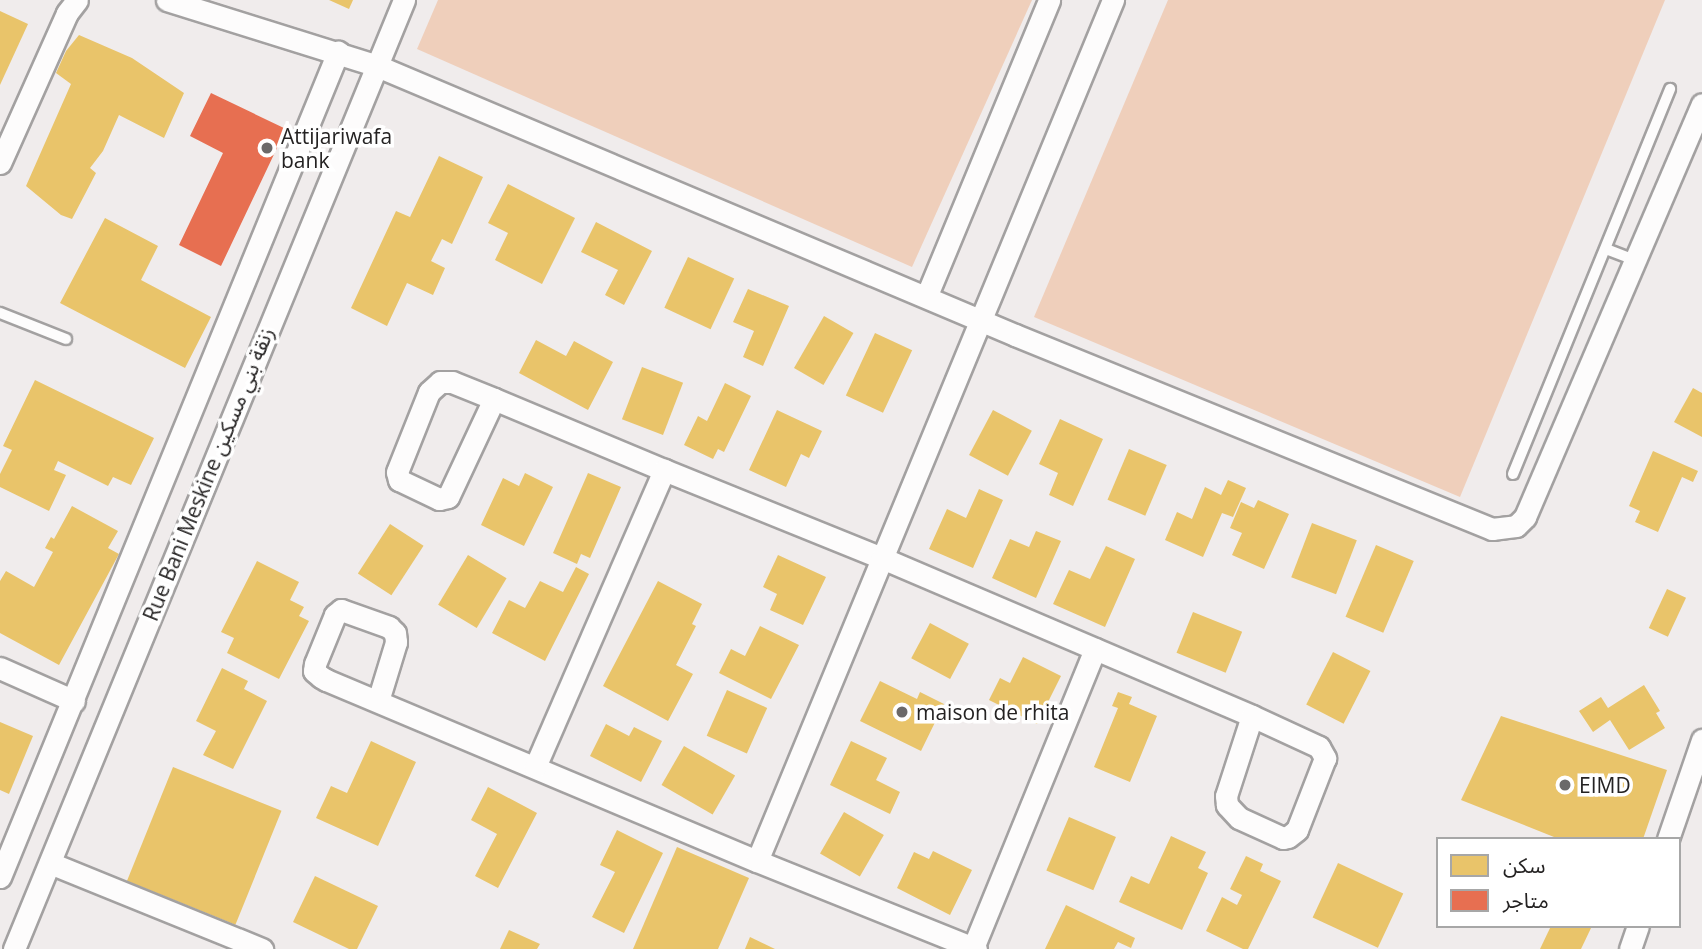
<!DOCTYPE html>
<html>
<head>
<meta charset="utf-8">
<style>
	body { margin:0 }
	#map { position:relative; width:1702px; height:949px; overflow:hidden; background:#f0ecec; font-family:"Open Sans","Noto Sans Arabic",sans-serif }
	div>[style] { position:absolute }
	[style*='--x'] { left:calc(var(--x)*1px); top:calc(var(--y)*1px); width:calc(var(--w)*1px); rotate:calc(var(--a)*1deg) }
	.green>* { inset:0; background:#efcfbb }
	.homes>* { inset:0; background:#e9c46a; transform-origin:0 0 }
	.shops>* { inset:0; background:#e76f51 }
	.roads { filter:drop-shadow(2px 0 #a3a1a1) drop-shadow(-2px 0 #a3a1a1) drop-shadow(0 2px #a3a1a1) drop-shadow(0 -2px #a3a1a1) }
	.lane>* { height:10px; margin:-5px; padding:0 5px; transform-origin:5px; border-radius:5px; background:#fdfcfc }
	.street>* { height:21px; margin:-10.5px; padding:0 10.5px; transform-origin:10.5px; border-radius:10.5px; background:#fdfcfc }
	.dots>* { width:19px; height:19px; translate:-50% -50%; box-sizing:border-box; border:4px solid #fff; border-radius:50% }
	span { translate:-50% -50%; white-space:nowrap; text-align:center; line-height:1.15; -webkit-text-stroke:7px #fff; paint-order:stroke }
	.poi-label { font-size:21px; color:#242222 }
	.left { translate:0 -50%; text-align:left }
	.street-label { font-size:21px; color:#242222 }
	.legend { position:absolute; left:1436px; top:837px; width:245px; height:91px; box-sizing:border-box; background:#fff; border:2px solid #a7a7a7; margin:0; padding:9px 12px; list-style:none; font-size:21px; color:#242222 }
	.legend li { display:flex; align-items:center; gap:14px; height:35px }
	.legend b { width:35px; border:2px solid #a7a7a7 }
</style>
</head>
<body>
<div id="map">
	<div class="green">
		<div style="clip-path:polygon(438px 0,1032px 0,912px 267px,417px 49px)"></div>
		<div style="clip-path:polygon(1168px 0,1665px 0,1460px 497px,1034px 317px)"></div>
	</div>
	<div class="homes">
		<div style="clip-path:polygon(329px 0,353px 0,349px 9px)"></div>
		<div style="clip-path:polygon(0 11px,28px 24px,0 85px)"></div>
		<div style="clip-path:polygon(79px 35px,132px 58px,184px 93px,164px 138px,119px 115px,103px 151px,90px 168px,96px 173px,72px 219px,61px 215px,26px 186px,71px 84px,56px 73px,66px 51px)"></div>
		<div style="clip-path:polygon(439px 156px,483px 177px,452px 244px,442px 239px,431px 261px,445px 268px,433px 295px,407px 283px,387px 326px,351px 308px,396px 211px,410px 217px)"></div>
		<div style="clip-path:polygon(508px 184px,575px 218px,542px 284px,495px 260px,508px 233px,488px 223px)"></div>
		<div style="clip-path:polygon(105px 218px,158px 246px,141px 280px,211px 317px,185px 368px,60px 303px)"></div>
		<div style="clip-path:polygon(596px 222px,652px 251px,624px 305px,605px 295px,618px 270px,581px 252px)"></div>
		<div style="left:688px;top:257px;width:51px;height:56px;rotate:25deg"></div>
		<div style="clip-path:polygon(748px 289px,789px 306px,763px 366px,743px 357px,754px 331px,733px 322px)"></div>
		<div style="left:824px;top:316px;width:34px;height:60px;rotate:30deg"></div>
		<div style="left:875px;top:333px;width:41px;height:69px;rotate:25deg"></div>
		<div style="clip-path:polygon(536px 340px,566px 356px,574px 341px,613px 362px,588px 410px,519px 373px)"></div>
		<div style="left:642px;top:367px;width:44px;height:56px;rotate:21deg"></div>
		<div style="clip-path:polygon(35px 380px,154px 438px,131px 485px,113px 477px,108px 486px,58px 461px,54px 470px,66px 475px,49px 511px,0 487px,0 474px,12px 450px,3px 446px)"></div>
		<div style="clip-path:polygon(725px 383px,751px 396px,724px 452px,718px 449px,713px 459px,684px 445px,698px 416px,707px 421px)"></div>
		<div style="clip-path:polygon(1693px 388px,1702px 393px,1702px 437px,1674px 422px)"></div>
		<div style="clip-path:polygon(777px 410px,822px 431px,809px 458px,801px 454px,786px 487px,749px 470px)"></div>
		<div style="left:993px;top:410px;width:44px;height:51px;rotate:28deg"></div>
		<div style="clip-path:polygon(1060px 419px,1103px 439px,1073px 506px,1049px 495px,1058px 473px,1039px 464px)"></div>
		<div style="left:1129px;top:449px;width:41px;height:55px;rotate:23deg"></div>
		<div style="clip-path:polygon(1653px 451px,1698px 471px,1693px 482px,1682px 477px,1658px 532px,1635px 522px,1640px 511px,1629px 506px)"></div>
		<div style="clip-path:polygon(525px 473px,553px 487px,524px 546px,481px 525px,503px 478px,519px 486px)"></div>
		<div style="clip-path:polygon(588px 473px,621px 487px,590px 558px,581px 554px,577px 564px,553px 553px)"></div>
		<div style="clip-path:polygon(1228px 480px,1246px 488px,1233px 517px,1222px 513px,1203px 557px,1165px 540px,1177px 512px,1192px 519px,1205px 487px,1221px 495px)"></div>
		<div style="clip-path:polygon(979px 489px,1003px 500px,973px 568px,929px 549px,947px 509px,966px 518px)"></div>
		<div style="clip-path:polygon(1258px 500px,1289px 514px,1264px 569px,1232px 555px,1242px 533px,1230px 528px,1241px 502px,1254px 508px)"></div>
		<div style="clip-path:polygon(72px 506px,118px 531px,108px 548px,119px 554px,59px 665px,0 633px,0 581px,6px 571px,34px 587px,53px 552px,45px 548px,51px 537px,54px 539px)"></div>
		<div style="left:1312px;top:523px;width:48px;height:58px;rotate:21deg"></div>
		<div style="left:390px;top:524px;width:40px;height:59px;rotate:33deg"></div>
		<div style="clip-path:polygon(1036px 531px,1061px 541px,1036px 598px,992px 578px,1010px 539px,1029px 547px)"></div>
		<div style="left:1376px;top:545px;width:41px;height:78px;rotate:23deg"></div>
		<div style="clip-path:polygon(1106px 546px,1135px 559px,1105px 627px,1053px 604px,1069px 570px,1090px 579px)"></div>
		<div style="left:468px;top:555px;width:45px;height:58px;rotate:31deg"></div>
		<div style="clip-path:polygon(778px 555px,826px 577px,803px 625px,770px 610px,777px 594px,763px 587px)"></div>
		<div style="clip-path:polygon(257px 561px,299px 582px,290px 600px,304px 607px,299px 616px,309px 621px,279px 679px,227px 653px,234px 638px,221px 632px)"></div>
		<div style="clip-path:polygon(576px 567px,589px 574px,545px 661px,492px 633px,509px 600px,525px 608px,540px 581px,563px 592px)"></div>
		<div style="clip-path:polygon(658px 581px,702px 604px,692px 624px,696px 626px,676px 665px,693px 674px,668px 721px,603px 686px)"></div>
		<div style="left:1667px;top:589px;width:21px;height:43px;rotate:25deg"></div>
		<div style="left:1193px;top:612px;width:53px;height:44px;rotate:22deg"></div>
		<div style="left:930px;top:623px;width:44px;height:40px;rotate:28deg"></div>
		<div style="clip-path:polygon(760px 626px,799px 645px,771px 699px,719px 673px,731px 649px,745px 656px)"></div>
		<div style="left:1333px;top:652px;width:42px;height:59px;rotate:27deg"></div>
		<div style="clip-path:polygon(1023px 657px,1061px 676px,1037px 724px,989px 700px,1000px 678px,1010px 683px)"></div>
		<div style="clip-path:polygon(222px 668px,248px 681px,244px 689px,267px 701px,233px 769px,203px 755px,216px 731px,196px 721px)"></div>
		<div style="clip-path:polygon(880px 681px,917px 699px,920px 692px,944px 704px,921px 751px,860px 721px)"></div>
		<div style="clip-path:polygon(1644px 685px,1660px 711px,1656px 713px,1665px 728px,1629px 750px,1610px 720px,1593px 732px,1579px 711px,1601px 697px,1608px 708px)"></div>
		<div style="left:727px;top:690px;width:44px;height:50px;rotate:24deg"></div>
		<div style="clip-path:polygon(1118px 692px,1132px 697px,1129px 704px,1157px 716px,1130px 782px,1094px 767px,1118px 708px,1112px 706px)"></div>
		<div style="clip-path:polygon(1501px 716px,1667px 770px,1643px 839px,1559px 839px,1461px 800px)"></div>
		<div style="clip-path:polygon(0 722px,33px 736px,9px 794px,0 790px)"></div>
		<div style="clip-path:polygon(606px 724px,629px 736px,634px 727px,662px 741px,641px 782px,590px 756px)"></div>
		<div style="clip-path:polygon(371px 741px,416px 762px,378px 846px,316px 818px,331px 786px,347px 793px)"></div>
		<div style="clip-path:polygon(851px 741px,887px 758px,876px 780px,900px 792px,890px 814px,830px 785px)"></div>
		<div style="left:684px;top:746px;width:59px;height:45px;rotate:30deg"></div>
		<div style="left:173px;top:767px;width:117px;height:123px;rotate:22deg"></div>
		<div style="clip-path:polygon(488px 787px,537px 813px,498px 888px,475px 876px,497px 834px,471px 820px)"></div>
		<div style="left:844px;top:812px;width:46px;height:48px;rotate:30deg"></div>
		<div style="left:1069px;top:817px;width:51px;height:58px;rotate:23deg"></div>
		<div style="clip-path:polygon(617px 830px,663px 853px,624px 933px,592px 917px,615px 872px,600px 865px)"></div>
		<div style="clip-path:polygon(1171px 836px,1206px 852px,1198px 868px,1208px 873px,1182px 930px,1119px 902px,1131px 876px,1149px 884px)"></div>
		<div style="clip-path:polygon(677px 847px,749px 878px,718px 949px,633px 949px)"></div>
		<div style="clip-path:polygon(933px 851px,972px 870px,950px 915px,897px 888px,914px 852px,929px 859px)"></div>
		<div style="clip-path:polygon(1246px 856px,1263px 864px,1260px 871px,1281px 881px,1248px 949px,1243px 949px,1206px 931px,1222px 897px,1237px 905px,1242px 895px,1230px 889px)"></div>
		<div style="left:1338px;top:863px;width:72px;height:60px;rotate:25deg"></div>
		<div style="clip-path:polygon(315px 876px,378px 906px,357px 949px,349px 949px,293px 922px)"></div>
		<div style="clip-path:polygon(1066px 905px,1135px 938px,1131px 948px,1118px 942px,1114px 949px,1045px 949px)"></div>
		<div style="clip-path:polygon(1551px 926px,1592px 926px,1581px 949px,1540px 949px)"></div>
		<div style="clip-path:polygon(509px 930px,540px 944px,537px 949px,500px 949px)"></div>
		<div style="clip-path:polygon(750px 937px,775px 949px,745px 949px)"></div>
	</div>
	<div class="shops">
		<div style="clip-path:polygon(211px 93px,286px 129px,221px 266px,179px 245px,223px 153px,190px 136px)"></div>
	</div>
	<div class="roads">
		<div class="lane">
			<div style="--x:1606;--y:249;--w:31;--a:21"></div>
			<div style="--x:0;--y:313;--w:71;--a:21.5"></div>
			<div style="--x:1513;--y:474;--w:416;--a:-67.8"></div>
		</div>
		<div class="street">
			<div style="--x:167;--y:0;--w:218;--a:17.4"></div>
			<div style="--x:375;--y:65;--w:695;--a:22.87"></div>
			<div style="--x:1015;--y:335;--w:515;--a:22.13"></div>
			<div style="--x:1492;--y:529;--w:24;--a:-7"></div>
			<div style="--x:1516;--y:526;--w:13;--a:-45"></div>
			<div style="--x:1525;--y:517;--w:449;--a:-66.8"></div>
			<div style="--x:0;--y:163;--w:164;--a:-65.9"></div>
			<div style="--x:67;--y:13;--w:16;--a:-52"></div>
			<div style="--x:927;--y:295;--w:319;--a:-67.5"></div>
			<div style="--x:494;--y:399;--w:108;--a:115.1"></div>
			<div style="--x:448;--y:497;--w:9;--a:167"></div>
			<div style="--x:439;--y:499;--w:44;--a:-154.6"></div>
			<div style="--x:399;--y:480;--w:8;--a:-104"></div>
			<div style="--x:397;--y:472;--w:86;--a:-68.2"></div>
			<div style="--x:429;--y:392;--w:15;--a:-42"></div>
			<div style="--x:440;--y:382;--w:12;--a:0"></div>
			<div style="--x:452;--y:382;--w:45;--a:22"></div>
			<div style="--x:494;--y:399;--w:184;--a:22.7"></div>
			<div style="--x:664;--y:470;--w:235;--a:22"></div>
			<div style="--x:882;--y:558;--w:402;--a:23.1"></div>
			<div style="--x:1252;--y:716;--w:74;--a:24.8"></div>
			<div style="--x:1319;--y:747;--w:13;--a:61"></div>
			<div style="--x:1325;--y:758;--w:77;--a:111.3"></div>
			<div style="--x:1297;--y:830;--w:11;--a:142"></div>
			<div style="--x:1288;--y:837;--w:5;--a:169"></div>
			<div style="--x:1283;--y:838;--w:48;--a:-155.6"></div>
			<div style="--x:1239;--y:818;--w:18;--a:-133"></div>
			<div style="--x:1227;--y:805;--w:9;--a:-96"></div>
			<div style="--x:1226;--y:796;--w:84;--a:-72"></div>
			<div style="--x:0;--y:668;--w:81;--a:24"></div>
			<div style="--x:378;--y:701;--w:62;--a:-73"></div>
			<div style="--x:396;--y:642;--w:9;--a:-96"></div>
			<div style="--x:395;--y:633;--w:8;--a:-135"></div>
			<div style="--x:389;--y:627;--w:51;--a:-160.5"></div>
			<div style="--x:341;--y:610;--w:8;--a:140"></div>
			<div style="--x:335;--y:615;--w:53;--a:112.2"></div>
			<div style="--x:315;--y:664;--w:7;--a:98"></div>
			<div style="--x:314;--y:671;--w:9;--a:41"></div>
			<div style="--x:321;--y:677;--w:6;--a:31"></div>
			<div style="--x:326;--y:680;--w:467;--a:22.8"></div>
			<div style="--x:757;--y:861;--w:236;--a:21.9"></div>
			<div style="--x:535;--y:767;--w:324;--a:-66.5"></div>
			<div style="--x:1668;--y:839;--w:105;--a:-71"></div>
			<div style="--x:757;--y:861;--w:932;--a:-67.54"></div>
			<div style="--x:50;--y:863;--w:229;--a:22.1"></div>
			<div style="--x:0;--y:877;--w:892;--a:-67.72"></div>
			<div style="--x:973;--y:948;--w:323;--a:-67.8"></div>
			<div style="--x:14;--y:949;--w:1026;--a:-67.66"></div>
			<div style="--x:1630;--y:949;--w:24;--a:-71"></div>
		</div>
	</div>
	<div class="dots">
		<div style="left:267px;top:148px;background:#6b6969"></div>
		<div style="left:902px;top:712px;background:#6b6969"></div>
		<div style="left:1565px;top:785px;background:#6b6969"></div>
	</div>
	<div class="poi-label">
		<span class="left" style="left:281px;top:148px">Attijariwafa<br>bank</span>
		<span class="left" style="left:916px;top:712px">maison de rhita</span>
		<span class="left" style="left:1579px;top:785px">EIMD</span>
	</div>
	<div class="street-label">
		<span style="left:208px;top:474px;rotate:-68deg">Rue Bani Meskine زنقة بني مسكين</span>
	</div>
	<ul class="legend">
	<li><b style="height:19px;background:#e9c46a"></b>سكن</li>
	<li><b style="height:19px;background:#e76f51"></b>متاجر</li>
	</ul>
</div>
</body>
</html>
